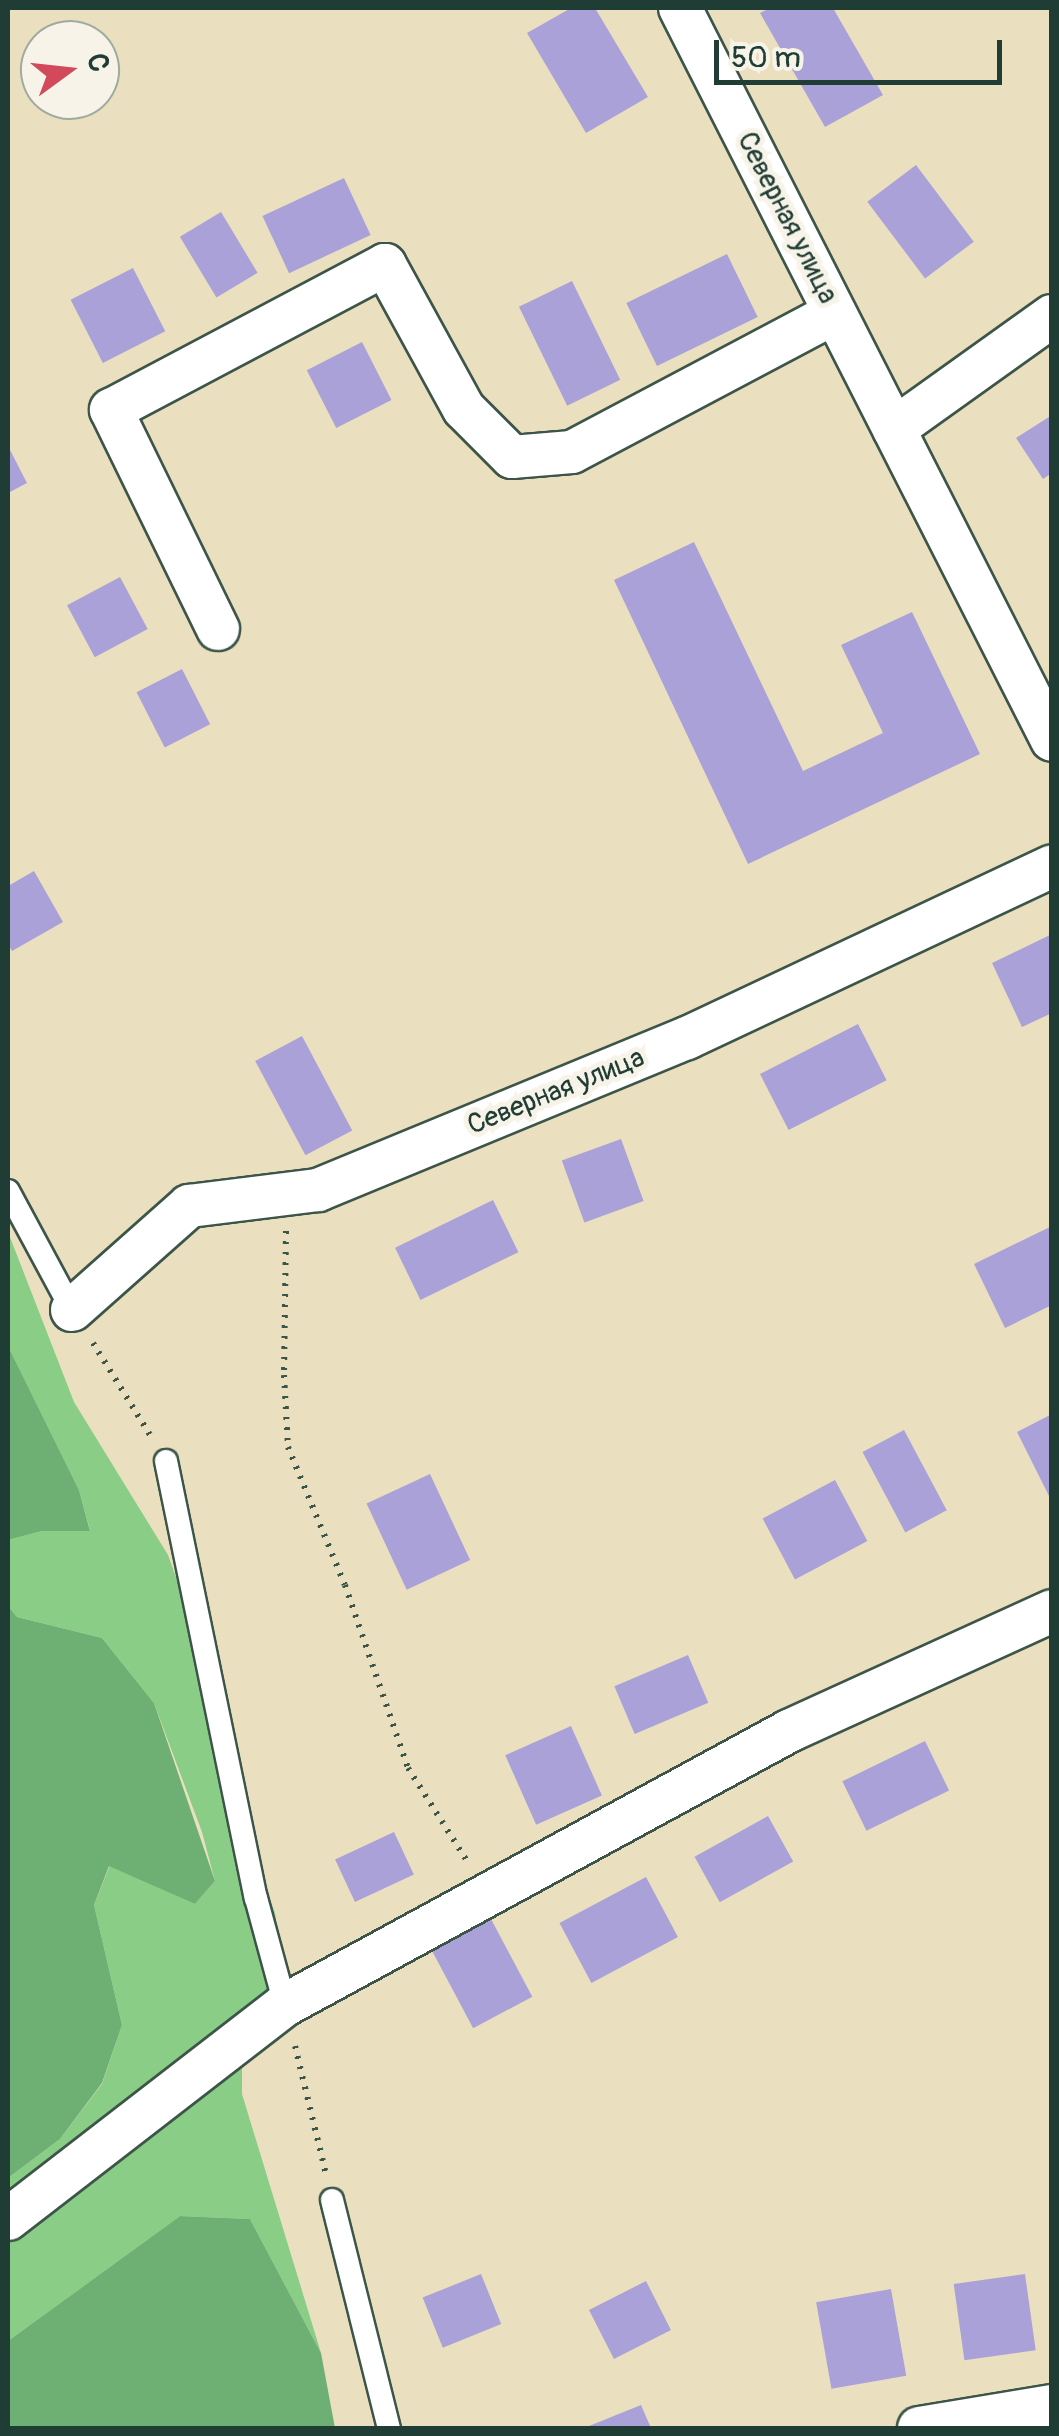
<!DOCTYPE html>
<html>
<head>
<meta charset="utf-8">
<style>
	body { margin:0 }
	#map { position:relative; width:1059px; height:2436px; overflow:hidden; background:#eae0bf; font-family:Pangolin,sans-serif }
	div>[style] { position:absolute }
	[style*='--x'] { left:calc(var(--x)*1px); top:calc(var(--y)*1px); width:calc(var(--w)*1px); rotate:calc(var(--a)*1deg) }
	.green>* { inset:0; background:#89cd86 }
	.forest>* { inset:0; background:#6eb073 }
	.building>* { inset:0; background:#aaa1d8; transform-origin:0 0 }
	.path>* { height:6px; margin-top:-3px; transform-origin:0; background:repeating-linear-gradient(90deg,#3d5549 0 2.5px,transparent 0 10.5px) }
	.roads { filter:drop-shadow(2px 0 #3d5549) drop-shadow(-2px 0 #3d5549) drop-shadow(0 2px #3d5549) drop-shadow(0 -2px #3d5549) }
	.service>* { height:22px; margin:-11px; padding:0 11px; transform-origin:11px; border-radius:11px; background:#fff }
	.minor>* { height:42px; margin:-21px; padding:0 21px; transform-origin:21px; border-radius:21px; background:#fff }
	span { translate:-50% -50%; white-space:nowrap; text-align:center; line-height:1.15; -webkit-text-stroke:10px #f7f3e8; paint-order:stroke }
	.street-label { font-size:28px; color:#1f3d34 }
	.frame { position:absolute; inset:0; border:10px solid #1f3d34; pointer-events:none }
	.north { position:absolute; left:20px; top:20px; width:100px; height:100px; box-sizing:border-box; background:#f7f3e8; border:2px solid #a1aaa0; border-radius:50%; rotate:75deg; font-size:28px; font-weight:700; line-height:40px; text-align:center; color:#1f3d34 }
	.north::after { content:''; display:block; margin:auto; width:35px; height:45px; background:#d1495b; clip-path:polygon(50% 0,100% 100%,50% 72%,0 100%) }
	.scale { position:absolute; left:714px; top:40px; width:288px; height:45px; box-sizing:border-box; border:5px solid #1f3d34; border-top:0; padding-left:12px; font-size:30px; line-height:35px; white-space:nowrap; color:#1f3d34; -webkit-text-stroke:8px #f7f3e8; paint-order:stroke }
</style>
</head>
<body>
<div id="map">
	<div class="green">
		<div style="clip-path:polygon(8px 1232px,74px 1402px,168px 1555px,186px 1605px,215px 1751px,275px 1913px,282px 1958px,272px 1999px,242px 2030px,242px 2094px,321px 2353px,250px 2219px,180px 2216px,8px 2341px,8px 2178px,60px 2139px,102px 2084px,122px 2025px,94px 1905px,110px 1865px,195px 1904px,215px 1881px,202px 1832px,154px 1703px,102px 1638px,17px 1617px,8px 1606px,8px 1540px,42px 1531px,90px 1530px,79px 1490px,8px 1346px)"></div>
	</div>
	<div class="forest">
		<div style="clip-path:polygon(8px 1346px,79px 1490px,90px 1531px,42px 1531px,8px 1540px)"></div>
		<div style="clip-path:polygon(8px 1606px,17px 1617px,102px 1638px,154px 1703px,215px 1881px,195px 1904px,109px 1866px,94px 1905px,122px 2025px,102px 2083px,60px 2139px,8px 2178px)"></div>
		<div style="clip-path:polygon(180px 2216px,250px 2219px,321px 2353px,335px 2428px,8px 2428px,8px 2341px)"></div>
	</div>
	<div class="building">
		<div style="clip-path:polygon(571px 8px,595px 8px,648px 97px,586px 133px,527px 33px)"></div>
		<div style="clip-path:polygon(770px 8px,833px 8px,883px 95px,825px 127px,760px 13px)"></div>
		<div style="left:916px;top:165px;width:96px;height:61px;rotate:53deg"></div>
		<div style="left:344px;top:178px;width:63px;height:90px;rotate:65deg"></div>
		<div style="left:221px;top:212px;width:71px;height:48px;rotate:59deg"></div>
		<div style="left:727px;top:254px;width:70px;height:112px;rotate:64deg"></div>
		<div style="left:133px;top:268px;width:71px;height:70px;rotate:63deg"></div>
		<div style="left:572px;top:281px;width:110px;height:59px;rotate:64deg"></div>
		<div style="left:362px;top:342px;width:65px;height:62px;rotate:63deg"></div>
		<div style="clip-path:polygon(1052px 415px,1052px 473px,1043px 479px,1016px 438px)"></div>
		<div style="clip-path:polygon(8px 446px,27px 483px,8px 493px)"></div>
		<div style="clip-path:polygon(694px 542px,803px 771px,883px 733px,841px 645px,912px 612px,980px 754px,748px 864px,614px 580px)"></div>
		<div style="left:120px;top:577px;width:59px;height:60px;rotate:62deg"></div>
		<div style="left:182px;top:669px;width:62px;height:51px;rotate:63deg"></div>
		<div style="clip-path:polygon(34px 871px,63px 922px,12px 951px,8px 944px,8px 886px)"></div>
		<div style="clip-path:polygon(1052px 934px,1052px 1013px,1022px 1027px,992px 963px)"></div>
		<div style="left:858px;top:1024px;width:63px;height:110px;rotate:63deg"></div>
		<div style="left:302px;top:1036px;width:107px;height:53px;rotate:62deg"></div>
		<div style="left:621px;top:1139px;width:66px;height:63px;rotate:70deg"></div>
		<div style="left:493px;top:1200px;width:58px;height:109px;rotate:64deg"></div>
		<div style="clip-path:polygon(1052px 1226px,1052px 1305px,1005px 1328px,974px 1264px)"></div>
		<div style="clip-path:polygon(1052px 1414px,1052px 1502px,1017px 1432px)"></div>
		<div style="left:904px;top:1430px;width:91px;height:47px;rotate:62deg"></div>
		<div style="left:430px;top:1474px;width:95px;height:70px;rotate:65deg"></div>
		<div style="left:835px;top:1480px;width:69px;height:82px;rotate:62deg"></div>
		<div style="left:688px;top:1655px;width:52px;height:80px;rotate:67deg"></div>
		<div style="left:571px;top:1726px;width:76px;height:72px;rotate:66deg"></div>
		<div style="left:925px;top:1741px;width:55px;height:92px;rotate:64deg"></div>
		<div style="left:768px;top:1816px;width:52px;height:84px;rotate:61deg"></div>
		<div style="left:394px;top:1832px;width:47px;height:65px;rotate:65deg"></div>
		<div style="left:646px;top:1877px;width:68px;height:98px;rotate:62deg"></div>
		<div style="left:491px;top:1919px;width:88px;height:67px;rotate:62deg"></div>
		<div style="left:481px;top:2274px;width:54px;height:63px;rotate:68deg"></div>
		<div style="left:1025px;top:2274px;width:77px;height:72px;rotate:82deg"></div>
		<div style="left:646px;top:2281px;width:55px;height:64px;rotate:63deg"></div>
		<div style="left:891px;top:2289px;width:88px;height:76px;rotate:80deg"></div>
		<div style="clip-path:polygon(641px 2405px,651px 2428px,584px 2428px)"></div>
	</div>
	<div class="path">
		<div style="--x:286;--y:1231;--w:144;--a:90.8"></div>
		<div style="--x:284;--y:1375;--w:72;--a:86.8"></div>
		<div style="--x:288;--y:1447;--w:149;--a:67.6"></div>
		<div style="--x:345;--y:1585;--w:194;--a:71"></div>
		<div style="--x:408;--y:1768;--w:114;--a:57.6"></div>
		<div style="--x:93;--y:1343;--w:112;--a:58.2"></div>
		<div style="--x:295;--y:2046;--w:132;--a:76.4"></div>
	</div>
	<div class="roads">
		<div class="service">
			<div style="--x:8;--y:1191;--w:135;--a:61.7"></div>
			<div style="--x:166;--y:1461;--w:446;--a:78.4"></div>
			<div style="--x:256;--y:1898;--w:111;--a:74.8"></div>
			<div style="--x:332;--y:2200;--w:235;--a:76"></div>
		</div>
		<div class="minor">
			<div style="--x:680;--y:8;--w:821;--a:63.06"></div>
			<div style="--x:894;--y:429;--w:194;--a:-35.6"></div>
			<div style="--x:218;--y:629;--w:244;--a:-116"></div>
			<div style="--x:111;--y:410;--w:310;--a:-27.9"></div>
			<div style="--x:385;--y:265;--w:164;--a:61.3"></div>
			<div style="--x:464;--y:409;--w:68;--a:45"></div>
			<div style="--x:512;--y:457;--w:60;--a:-4.8"></div>
			<div style="--x:572;--y:452;--w:297;--a:-27.9"></div>
			<div style="--x:72;--y:1310;--w:157;--a:-41.6"></div>
			<div style="--x:189;--y:1206;--w:130;--a:-7.1"></div>
			<div style="--x:318;--y:1190;--w:399;--a:-22.4"></div>
			<div style="--x:687;--y:1038;--w:403;--a:-25.2"></div>
			<div style="--x:8;--y:2219;--w:350;--a:-37.7"></div>
			<div style="--x:285;--y:2005;--w:574;--a:-28.53"></div>
			<div style="--x:789;--y:1731;--w:289;--a:-24.5"></div>
			<div style="--x:919;--y:2428;--w:135;--a:-9.4"></div>
		</div>
	</div>
	<div class="street-label">
		<span style="left:787px;top:218px;rotate:63deg">Северная улица</span>
		<span style="left:556px;top:1092px;rotate:-22deg">Северная улица</span>
	</div>
	<div class="frame"></div>
	<div class="north">С</div>
	<div class="scale">50 m</div>
</div>
</body>
</html>
